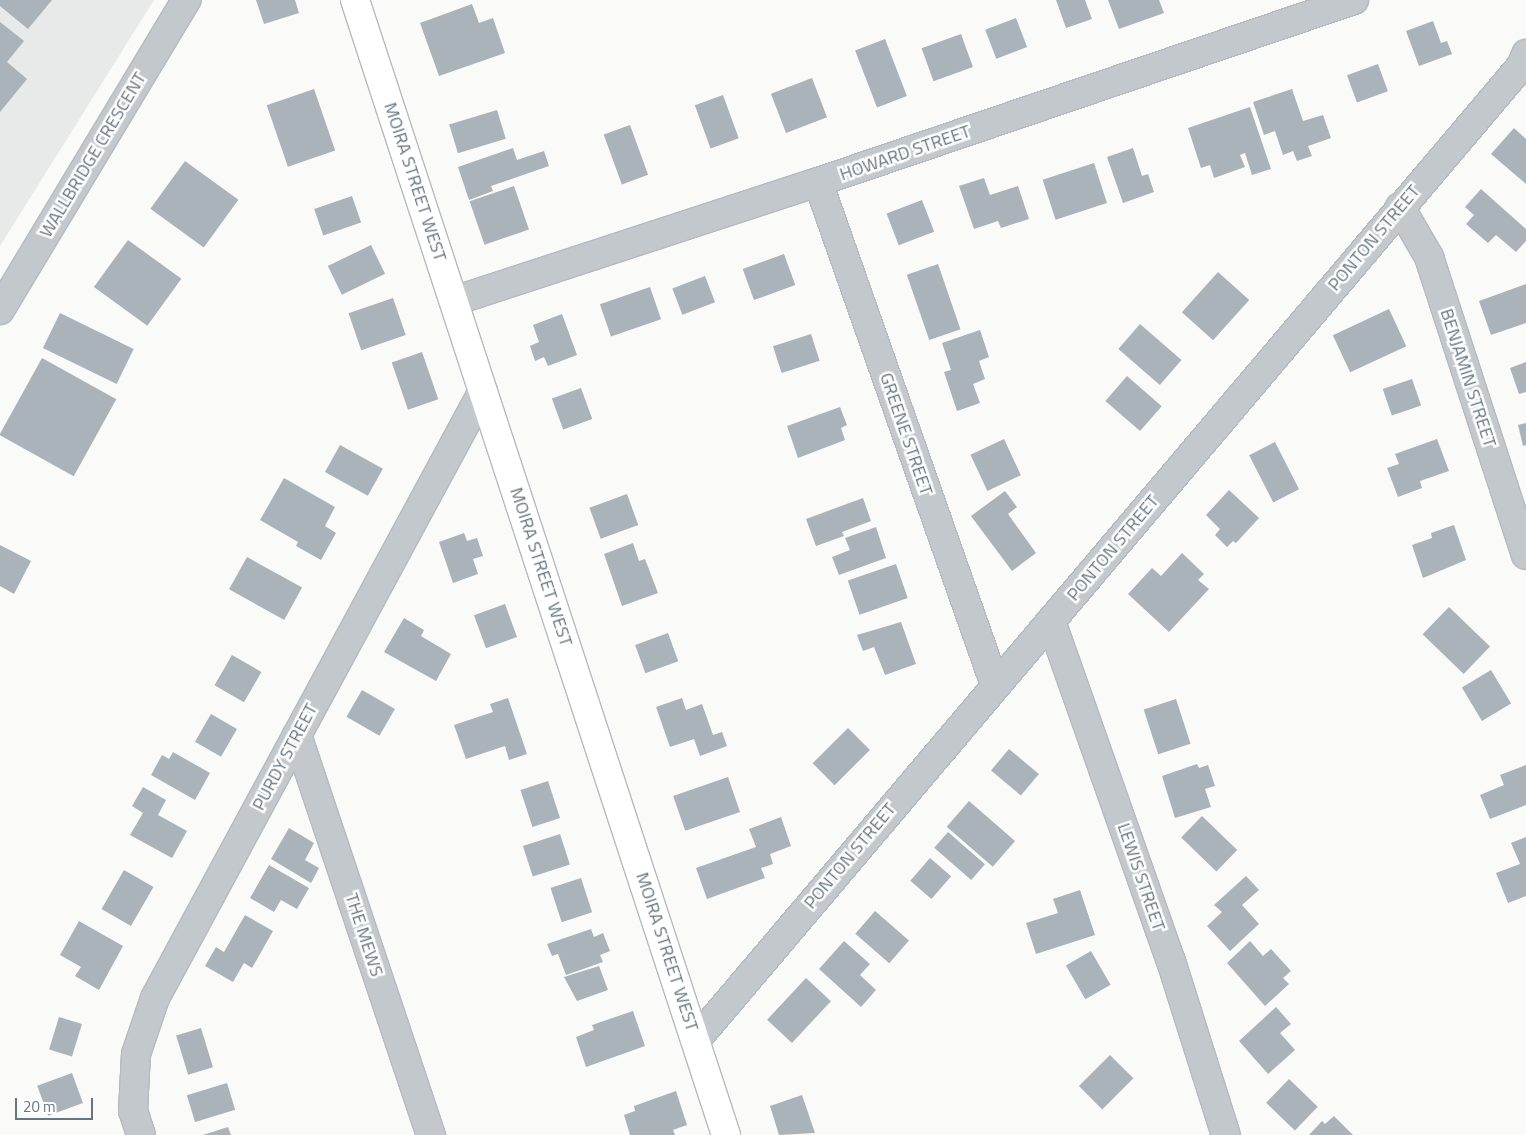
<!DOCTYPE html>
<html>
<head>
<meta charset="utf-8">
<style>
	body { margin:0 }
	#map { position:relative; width:1526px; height:1135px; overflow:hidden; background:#fafaf8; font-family:"Titillium Web",sans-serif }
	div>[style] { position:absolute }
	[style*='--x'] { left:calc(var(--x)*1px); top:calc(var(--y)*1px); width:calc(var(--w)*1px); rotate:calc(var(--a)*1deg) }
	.built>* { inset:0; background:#e8e9e9 }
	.building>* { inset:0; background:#aab3b9; transform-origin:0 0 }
	.roads { filter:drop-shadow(1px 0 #b5babe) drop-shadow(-1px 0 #b5babe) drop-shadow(0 1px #b5babe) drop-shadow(0 -1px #b5babe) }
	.minor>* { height:28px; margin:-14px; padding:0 14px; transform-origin:14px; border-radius:14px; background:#c3c8cc }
	.major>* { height:28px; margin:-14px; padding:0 14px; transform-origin:14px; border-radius:14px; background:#fff }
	span { translate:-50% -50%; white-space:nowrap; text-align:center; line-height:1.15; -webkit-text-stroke:5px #fff; paint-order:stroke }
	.street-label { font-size:18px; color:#657683 }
	.scale { position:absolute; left:15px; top:1098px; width:78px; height:22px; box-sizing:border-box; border:2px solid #657683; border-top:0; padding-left:6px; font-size:15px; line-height:18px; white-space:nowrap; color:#657683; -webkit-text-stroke:4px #fff; paint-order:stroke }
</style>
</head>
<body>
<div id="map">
	<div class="built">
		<div style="clip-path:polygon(0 0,154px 0,0 246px)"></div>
	</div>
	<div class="building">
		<div style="clip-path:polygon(0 0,52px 0,28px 29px,0 6px)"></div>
		<div style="clip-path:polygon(256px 0,295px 0,299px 13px,264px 24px)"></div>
		<div style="clip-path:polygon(1056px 0,1085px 0,1092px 19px,1066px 28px)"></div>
		<div style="clip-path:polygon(1108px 0,1159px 0,1164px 13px,1119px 29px)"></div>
		<div style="clip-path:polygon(472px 4px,479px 23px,493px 18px,505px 53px,439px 76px,420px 23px)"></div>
		<div style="left:1016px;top:18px;width:31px;height:33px;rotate:69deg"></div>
		<div style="clip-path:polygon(1433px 21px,1441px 43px,1447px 41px,1452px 54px,1419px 66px,1406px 31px)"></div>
		<div style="clip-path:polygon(0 22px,24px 41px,7px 62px,27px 79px,0 112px)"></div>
		<div style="left:961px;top:34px;width:35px;height:42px;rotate:70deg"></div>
		<div style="left:885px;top:39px;width:61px;height:32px;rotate:69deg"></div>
		<div style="left:1378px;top:64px;width:29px;height:33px;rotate:70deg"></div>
		<div style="left:812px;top:78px;width:42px;height:44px;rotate:69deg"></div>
		<div style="left:314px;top:89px;width:65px;height:50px;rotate:71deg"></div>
		<div style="clip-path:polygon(1292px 89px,1303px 121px,1323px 115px,1331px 138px,1308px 146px,1312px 156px,1297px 161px,1293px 151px,1283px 155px,1275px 131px,1264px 135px,1253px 102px)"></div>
		<div style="left:723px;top:95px;width:46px;height:30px;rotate:70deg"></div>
		<div style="clip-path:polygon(1250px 107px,1271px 169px,1252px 175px,1245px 153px,1240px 155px,1245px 167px,1214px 178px,1210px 165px,1201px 168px,1188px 128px)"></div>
		<div style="left:497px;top:110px;width:30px;height:50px;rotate:73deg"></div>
		<div style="left:630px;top:125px;width:53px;height:28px;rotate:70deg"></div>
		<div style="clip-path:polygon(1514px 128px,1526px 139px,1526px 184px,1491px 154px)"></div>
		<div style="clip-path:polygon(513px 148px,517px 160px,544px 151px,549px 166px,491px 186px,493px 191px,469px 200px,458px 167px)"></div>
		<div style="clip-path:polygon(1133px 148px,1142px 176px,1148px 174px,1154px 192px,1123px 203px,1107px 157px)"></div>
		<div style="left:185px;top:161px;width:66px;height:59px;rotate:36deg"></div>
		<div style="left:1094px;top:163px;width:42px;height:54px;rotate:72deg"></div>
		<div style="clip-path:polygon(984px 178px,990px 195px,1018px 186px,1029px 219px,1001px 228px,998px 221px,974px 229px,959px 186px)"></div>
		<div style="left:514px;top:186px;width:46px;height:47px;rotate:71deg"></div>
		<div style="clip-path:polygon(1481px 189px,1526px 229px,1526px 241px,1516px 252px,1496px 235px,1488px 243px,1466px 224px,1474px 215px,1465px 207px)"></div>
		<div style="left:352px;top:196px;width:28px;height:40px;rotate:71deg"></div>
		<div style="left:922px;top:200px;width:34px;height:38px;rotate:69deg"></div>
		<div style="left:128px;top:240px;width:66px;height:58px;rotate:36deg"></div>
		<div style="left:371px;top:245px;width:32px;height:48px;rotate:64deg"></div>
		<div style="left:784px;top:254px;width:33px;height:44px;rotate:70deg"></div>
		<div style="left:938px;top:264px;width:69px;height:33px;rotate:71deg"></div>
		<div style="left:1218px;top:272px;width:42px;height:54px;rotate:42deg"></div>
		<div style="left:705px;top:276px;width:28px;height:35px;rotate:69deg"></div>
		<div style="clip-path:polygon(1526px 284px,1526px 323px,1491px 335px,1479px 301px)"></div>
		<div style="left:650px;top:287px;width:34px;height:53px;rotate:71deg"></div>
		<div style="left:393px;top:298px;width:39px;height:47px;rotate:71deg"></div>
		<div style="left:1389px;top:309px;width:41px;height:62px;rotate:65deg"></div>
		<div style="left:60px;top:313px;width:82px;height:39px;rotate:26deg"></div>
		<div style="clip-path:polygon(562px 314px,577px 355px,548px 366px,544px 357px,535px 361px,530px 346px,539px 342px,533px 325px)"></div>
		<div style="left:1140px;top:324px;width:55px;height:33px;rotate:41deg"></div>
		<div style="clip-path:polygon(980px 330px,989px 357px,979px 361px,985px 379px,973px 384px,980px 403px,957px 411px,944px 372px,951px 370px,942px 343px)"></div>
		<div style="left:811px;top:334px;width:28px;height:40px;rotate:72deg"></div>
		<div style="left:422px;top:352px;width:50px;height:32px;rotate:71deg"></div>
		<div style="left:42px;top:358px;width:85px;height:88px;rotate:29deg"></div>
		<div style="clip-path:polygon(1526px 362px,1526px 392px,1519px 394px,1510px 368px)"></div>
		<div style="left:1127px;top:376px;width:46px;height:33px;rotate:41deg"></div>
		<div style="left:1412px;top:379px;width:28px;height:31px;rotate:71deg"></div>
		<div style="left:581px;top:388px;width:33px;height:31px;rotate:70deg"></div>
		<div style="clip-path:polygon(840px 407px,847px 425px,841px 428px,845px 440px,798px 458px,787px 426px)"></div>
		<div style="clip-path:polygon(1526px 423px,1526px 445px,1523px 446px,1518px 425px)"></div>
		<div style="left:1004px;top:439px;width:40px;height:37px;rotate:65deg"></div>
		<div style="clip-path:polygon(1437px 439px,1449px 471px,1420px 481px,1422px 488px,1398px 497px,1387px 468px,1399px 464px,1395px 454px)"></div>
		<div style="left:1275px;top:442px;width:53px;height:29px;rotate:63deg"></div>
		<div style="left:340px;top:445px;width:49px;height:31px;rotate:29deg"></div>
		<div style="clip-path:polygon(284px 478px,335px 507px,325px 526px,336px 533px,321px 560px,296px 546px,298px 542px,260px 520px)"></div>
		<div style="clip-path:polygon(1229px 490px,1259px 518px,1236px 543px,1233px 541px,1227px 547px,1215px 535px,1220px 529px,1206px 515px)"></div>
		<div style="clip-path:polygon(1005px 491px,1017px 507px,1008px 514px,1036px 553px,1012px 571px,971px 516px)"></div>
		<div style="left:627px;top:494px;width:33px;height:40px;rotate:70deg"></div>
		<div style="clip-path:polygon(863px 498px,871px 521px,842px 532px,844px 536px,816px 546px,806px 519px)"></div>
		<div style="clip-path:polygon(1454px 525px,1466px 560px,1423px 578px,1412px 545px,1432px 538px,1431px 533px)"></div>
		<div style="clip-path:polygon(876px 527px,886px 558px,839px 575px,832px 557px,850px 550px,845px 538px)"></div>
		<div style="clip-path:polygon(464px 533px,467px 541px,477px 538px,483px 556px,473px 559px,478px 574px,453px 583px,439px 542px)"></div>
		<div style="clip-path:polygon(633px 543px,639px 561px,645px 559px,658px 593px,622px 606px,604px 554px)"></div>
		<div style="clip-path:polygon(0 545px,31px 561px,14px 594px,0 586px)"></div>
		<div style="clip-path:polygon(1182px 553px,1204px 574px,1198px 580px,1209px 589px,1169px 632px,1128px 594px,1152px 568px,1161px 576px)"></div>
		<div style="left:247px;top:557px;width:63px;height:37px;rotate:29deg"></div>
		<div style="left:896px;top:564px;width:36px;height:51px;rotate:71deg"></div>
		<div style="left:505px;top:604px;width:35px;height:33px;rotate:70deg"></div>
		<div style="left:1449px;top:607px;width:57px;height:38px;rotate:44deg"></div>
		<div style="clip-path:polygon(404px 618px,424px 630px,421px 636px,451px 654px,436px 681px,384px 652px)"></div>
		<div style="clip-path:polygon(901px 622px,916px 664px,885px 675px,874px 647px,863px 651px,857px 635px)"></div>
		<div style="left:668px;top:633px;width:30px;height:35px;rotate:70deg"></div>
		<div style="left:232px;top:655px;width:34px;height:35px;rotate:30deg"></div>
		<div style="left:1491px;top:670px;width:39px;height:34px;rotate:59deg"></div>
		<div style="left:362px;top:690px;width:38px;height:31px;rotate:30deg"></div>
		<div style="clip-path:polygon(508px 698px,527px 754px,509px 760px,505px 746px,466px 759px,454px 725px,493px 712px,490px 704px)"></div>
		<div style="clip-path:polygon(682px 698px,686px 710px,702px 704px,713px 735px,722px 732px,727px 746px,700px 756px,694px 739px,670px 747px,656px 707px)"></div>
		<div style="left:1176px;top:699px;width:47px;height:34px;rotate:72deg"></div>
		<div style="left:211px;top:714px;width:30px;height:32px;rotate:30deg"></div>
		<div style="left:848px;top:728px;width:31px;height:50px;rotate:45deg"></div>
		<div style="left:1009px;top:749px;width:39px;height:28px;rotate:40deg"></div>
		<div style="clip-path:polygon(173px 752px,210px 773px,195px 800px,151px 775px,162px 755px,169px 759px)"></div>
		<div style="clip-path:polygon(1197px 764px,1199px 768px,1208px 765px,1215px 786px,1205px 789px,1211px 807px,1175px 818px,1162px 776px)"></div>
		<div style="clip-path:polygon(1526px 765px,1526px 805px,1490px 819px,1480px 795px,1504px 785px,1500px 775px)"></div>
		<div style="left:728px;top:777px;width:37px;height:58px;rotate:71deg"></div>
		<div style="left:548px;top:781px;width:39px;height:29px;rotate:72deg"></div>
		<div style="clip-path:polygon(143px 787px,166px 800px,158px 815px,187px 831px,172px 858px,130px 835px,143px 813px,132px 806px)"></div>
		<div style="left:969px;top:801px;width:61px;height:34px;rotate:41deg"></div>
		<div style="left:1202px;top:816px;width:49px;height:30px;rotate:44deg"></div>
		<div style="clip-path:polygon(781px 817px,791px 846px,770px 854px,773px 864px,761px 868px,765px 878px,707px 899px,696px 868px,756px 847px,749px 829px)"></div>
		<div style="clip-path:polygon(289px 828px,314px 843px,305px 860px,319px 868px,311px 883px,271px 859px)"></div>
		<div style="left:948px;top:832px;width:49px;height:21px;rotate:41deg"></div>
		<div style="left:560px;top:834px;width:32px;height:39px;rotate:72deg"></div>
		<div style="clip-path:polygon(1526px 837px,1526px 896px,1508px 903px,1496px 873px,1520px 864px,1511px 843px)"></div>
		<div style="left:930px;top:858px;width:28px;height:30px;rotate:41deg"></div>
		<div style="clip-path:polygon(269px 865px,309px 888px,297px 909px,281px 900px,274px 912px,250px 898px)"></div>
		<div style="left:124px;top:870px;width:34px;height:45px;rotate:30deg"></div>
		<div style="clip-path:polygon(1246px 876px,1259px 890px,1242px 905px,1259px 924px,1230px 951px,1207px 926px,1222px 912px,1214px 905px)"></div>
		<div style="left:581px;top:878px;width:36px;height:32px;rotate:72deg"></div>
		<div style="clip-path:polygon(1080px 890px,1095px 935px,1036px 954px,1026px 923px,1058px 913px,1053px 899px)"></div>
		<div style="left:875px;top:911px;width:45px;height:30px;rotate:41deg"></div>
		<div style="clip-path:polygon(245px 915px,273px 931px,252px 968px,244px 963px,233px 982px,205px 966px,216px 947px,224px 952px)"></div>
		<div style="clip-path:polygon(79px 921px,123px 946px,99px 990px,75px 976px,81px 967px,60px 955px)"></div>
		<div style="clip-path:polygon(591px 929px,594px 937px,603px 933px,610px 951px,600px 955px,603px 962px,566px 975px,558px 954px,552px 956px,547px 944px)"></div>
		<div style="clip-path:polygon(844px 941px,870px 964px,860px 975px,876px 990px,861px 1007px,819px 969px)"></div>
		<div style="clip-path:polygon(1250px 941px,1263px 956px,1271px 949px,1291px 971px,1283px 978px,1289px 984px,1265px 1006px,1227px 963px)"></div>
		<div style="left:1091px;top:951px;width:39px;height:29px;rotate:60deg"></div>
		<div style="clip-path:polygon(599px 966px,608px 990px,577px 1001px,564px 977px)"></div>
		<div style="left:806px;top:978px;width:34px;height:57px;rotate:43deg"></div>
		<div style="clip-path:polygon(1276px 1007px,1291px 1024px,1280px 1033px,1295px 1050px,1268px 1074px,1239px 1041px)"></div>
		<div style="clip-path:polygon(633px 1011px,645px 1046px,586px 1067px,576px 1037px,594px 1030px,592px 1025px)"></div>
		<div style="left:59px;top:1017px;width:24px;height:34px;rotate:17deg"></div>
		<div style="left:201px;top:1028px;width:41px;height:26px;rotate:73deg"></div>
		<div style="left:1110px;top:1055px;width:33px;height:44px;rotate:45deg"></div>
		<div style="left:72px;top:1073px;width:32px;height:37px;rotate:70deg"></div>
		<div style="left:1289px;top:1079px;width:40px;height:33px;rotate:44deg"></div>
		<div style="left:227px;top:1083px;width:28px;height:42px;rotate:73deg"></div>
		<div style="clip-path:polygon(676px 1091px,687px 1125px,673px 1130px,675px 1135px,630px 1135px,624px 1115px,635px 1111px,634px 1106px)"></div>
		<div style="clip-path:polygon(802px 1095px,815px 1133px,779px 1135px,770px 1106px)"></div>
		<div style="clip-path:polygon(1334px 1116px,1353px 1135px,1309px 1135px,1322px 1121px,1325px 1124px)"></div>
		<div style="clip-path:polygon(228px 1127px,231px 1135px,203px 1135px)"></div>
	</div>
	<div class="roads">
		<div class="minor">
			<div style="--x:818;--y:182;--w:533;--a:70.61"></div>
			<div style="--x:1400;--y:207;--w:58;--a:59.9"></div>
			<div style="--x:1429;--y:257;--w:313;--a:72"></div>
			<div style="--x:454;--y:301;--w:383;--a:-18.1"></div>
			<div style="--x:818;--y:182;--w:566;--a:-18.76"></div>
			<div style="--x:0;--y:310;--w:362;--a:-59"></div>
			<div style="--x:1051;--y:621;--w:361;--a:70.6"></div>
			<div style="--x:1171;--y:961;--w:182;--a:72.5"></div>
			<div style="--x:297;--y:735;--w:422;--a:71.5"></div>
			<div style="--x:696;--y:1040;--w:1276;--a:-49.73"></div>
			<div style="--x:1521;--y:66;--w:13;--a:-67"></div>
			<div style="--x:141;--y:1135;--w:25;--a:-108"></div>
			<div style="--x:133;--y:1111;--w:57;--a:-87"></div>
			<div style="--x:136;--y:1054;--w:59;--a:-71.3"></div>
			<div style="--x:155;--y:998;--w:690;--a:-61.61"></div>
		</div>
		<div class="major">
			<div style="--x:355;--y:0;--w:1194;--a:71.9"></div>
		</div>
	</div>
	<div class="street-label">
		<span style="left:905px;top:153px;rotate:-19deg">HOWARD STREET</span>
		<span style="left:93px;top:155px;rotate:-59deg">WALLBRIDGE CRESCENT</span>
		<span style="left:415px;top:182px;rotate:72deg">MOIRA STREET WEST</span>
		<span style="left:1374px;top:238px;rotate:-50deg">PONTON STREET</span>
		<span style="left:1468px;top:378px;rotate:72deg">BENJAMIN STREET</span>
		<span style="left:906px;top:434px;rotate:71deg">GREENE STREET</span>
		<span style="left:1113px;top:548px;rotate:-50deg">PONTON STREET</span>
		<span style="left:541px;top:567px;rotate:72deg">MOIRA STREET WEST</span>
		<span style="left:285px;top:757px;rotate:-62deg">PURDY STREET</span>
		<span style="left:850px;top:856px;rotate:-50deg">PONTON STREET</span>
		<span style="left:1141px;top:877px;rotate:71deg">LEWIS STREET</span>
		<span style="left:364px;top:935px;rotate:72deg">THE MEWS</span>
		<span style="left:667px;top:952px;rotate:72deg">MOIRA STREET WEST</span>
	</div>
	<div class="scale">20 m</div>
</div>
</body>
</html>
